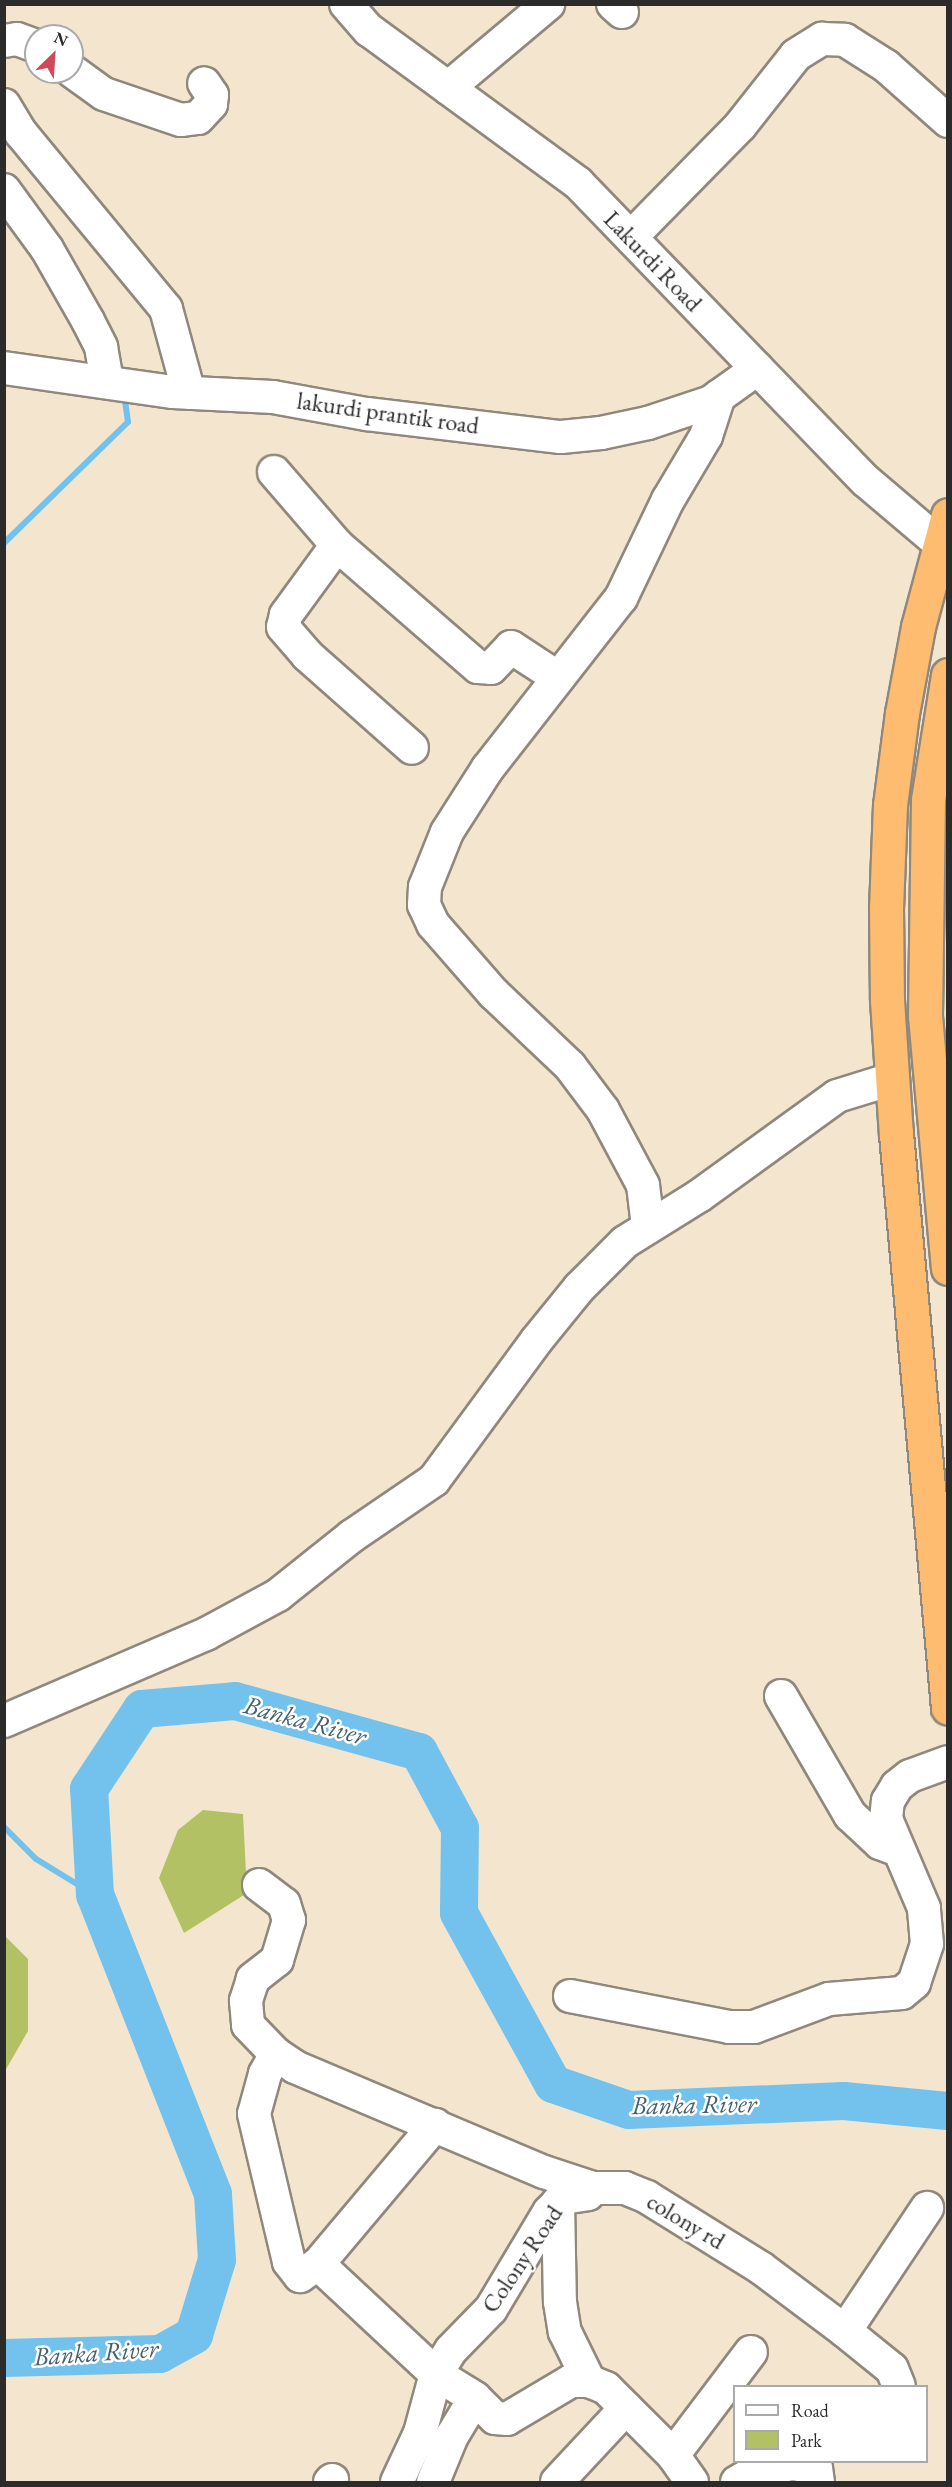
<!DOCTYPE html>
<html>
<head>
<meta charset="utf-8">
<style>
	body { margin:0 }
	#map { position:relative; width:952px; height:2487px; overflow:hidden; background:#f4e6ce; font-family:"EB Garamond",serif }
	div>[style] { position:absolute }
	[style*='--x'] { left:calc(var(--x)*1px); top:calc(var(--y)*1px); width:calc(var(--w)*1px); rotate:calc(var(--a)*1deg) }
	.green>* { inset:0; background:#b2c163 }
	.stream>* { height:6px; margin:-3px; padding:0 3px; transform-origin:3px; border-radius:3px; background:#72c2ed }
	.river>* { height:38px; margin:-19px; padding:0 19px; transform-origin:19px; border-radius:19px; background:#72c2ed }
	.roads { filter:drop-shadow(2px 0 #90887c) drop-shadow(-2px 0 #90887c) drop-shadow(0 2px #90887c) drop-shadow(0 -2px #90887c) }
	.minor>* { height:32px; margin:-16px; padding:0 16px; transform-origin:16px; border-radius:16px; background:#fff }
	.highway>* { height:33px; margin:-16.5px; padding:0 16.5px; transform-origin:16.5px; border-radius:16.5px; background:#febc70 }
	span { translate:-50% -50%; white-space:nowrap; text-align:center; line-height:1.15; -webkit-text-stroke:5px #fff; paint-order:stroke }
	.street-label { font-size:24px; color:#2b2b2b }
	.water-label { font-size:26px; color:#44606f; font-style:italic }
	.frame { position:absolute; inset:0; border:6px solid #2b2b2b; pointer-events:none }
	.legend { position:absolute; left:733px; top:2385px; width:195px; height:78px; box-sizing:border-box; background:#fff; border:2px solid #aaa; margin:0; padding:8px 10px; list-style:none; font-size:18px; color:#2b2b2b }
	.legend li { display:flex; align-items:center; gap:12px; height:30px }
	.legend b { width:30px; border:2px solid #aaa }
	.north { position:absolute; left:24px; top:24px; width:60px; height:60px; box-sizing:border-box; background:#fff; border:2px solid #aaa; border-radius:50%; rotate:25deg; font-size:16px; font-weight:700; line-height:24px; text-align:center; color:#2b2b2b }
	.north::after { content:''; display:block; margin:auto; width:21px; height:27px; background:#d1495b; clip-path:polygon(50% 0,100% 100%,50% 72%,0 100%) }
</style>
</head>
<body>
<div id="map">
	<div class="green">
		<div style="clip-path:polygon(203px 1810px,243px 1814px,247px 1893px,184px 1933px,159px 1878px,178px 1830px)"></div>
		<div style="clip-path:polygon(5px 1936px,28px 1959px,28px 2031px,5px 2071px)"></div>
	</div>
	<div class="stream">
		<div style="--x:108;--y:328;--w:22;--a:68"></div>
		<div style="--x:4;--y:543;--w:173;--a:-44.3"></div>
		<div style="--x:128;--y:422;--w:28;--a:-98"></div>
		<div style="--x:4;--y:1827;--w:45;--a:45"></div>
		<div style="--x:36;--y:1859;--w:69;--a:31.4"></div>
	</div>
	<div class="river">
		<div style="--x:4;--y:2358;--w:156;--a:-1.5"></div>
		<div style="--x:160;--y:2354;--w:39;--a:-29"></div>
		<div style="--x:194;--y:2335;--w:78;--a:-73"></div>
		<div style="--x:217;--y:2260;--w:66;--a:-93.5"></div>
		<div style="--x:213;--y:2194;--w:321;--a:-111.5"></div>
		<div style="--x:95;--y:1895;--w:106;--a:-93.2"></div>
		<div style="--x:89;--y:1789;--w:96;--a:-56.5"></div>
		<div style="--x:142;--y:1709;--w:93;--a:-4.9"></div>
		<div style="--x:235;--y:1701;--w:191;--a:15.5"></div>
		<div style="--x:419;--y:1752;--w:86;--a:61.7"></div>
		<div style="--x:460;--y:1828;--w:85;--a:90.7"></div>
		<div style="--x:459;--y:1913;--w:195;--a:61.2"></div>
		<div style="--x:553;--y:2084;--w:80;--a:18.9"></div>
		<div style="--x:629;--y:2110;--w:215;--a:-2.4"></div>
		<div style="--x:844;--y:2101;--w:104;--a:5.5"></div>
	</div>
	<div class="roads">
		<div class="minor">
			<div style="--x:346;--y:4;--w:35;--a:49"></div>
			<div style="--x:369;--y:30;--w:259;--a:36.2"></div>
			<div style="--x:578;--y:183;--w:414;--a:46"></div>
			<div style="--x:866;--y:481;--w:96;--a:40.3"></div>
			<div style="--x:613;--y:4;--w:12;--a:42"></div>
			<div style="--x:4;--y:41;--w:13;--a:-9"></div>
			<div style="--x:17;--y:39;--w:20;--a:20"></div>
			<div style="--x:72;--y:71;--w:39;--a:36"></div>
			<div style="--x:104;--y:94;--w:81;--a:18.7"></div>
			<div style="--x:181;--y:120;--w:17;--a:-7"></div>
			<div style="--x:198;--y:118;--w:19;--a:-47"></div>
			<div style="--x:211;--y:104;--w:9;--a:-84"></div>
			<div style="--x:212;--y:95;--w:14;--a:-124"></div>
			<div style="--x:448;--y:88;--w:131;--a:-40"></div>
			<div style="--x:4;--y:105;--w:33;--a:59"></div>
			<div style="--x:21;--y:133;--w:228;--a:50.5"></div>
			<div style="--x:166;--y:309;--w:87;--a:74.7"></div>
			<div style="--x:4;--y:190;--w:73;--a:53.9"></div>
			<div style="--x:47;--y:249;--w:83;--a:60.3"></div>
			<div style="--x:88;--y:321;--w:29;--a:63"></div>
			<div style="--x:101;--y:347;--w:35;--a:80"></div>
			<div style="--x:632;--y:236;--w:154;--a:-45.5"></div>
			<div style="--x:740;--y:126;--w:90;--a:-51.7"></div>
			<div style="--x:796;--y:55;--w:31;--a:-32"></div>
			<div style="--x:822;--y:39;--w:23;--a:2"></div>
			<div style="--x:845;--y:40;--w:49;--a:32.4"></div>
			<div style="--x:886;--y:66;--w:83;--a:41.6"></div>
			<div style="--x:4;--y:368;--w:171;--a:8.1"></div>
			<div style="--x:173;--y:392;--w:100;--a:2.9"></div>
			<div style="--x:273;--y:397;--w:96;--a:10.3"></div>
			<div style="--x:367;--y:414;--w:195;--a:6.8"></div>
			<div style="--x:561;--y:437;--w:40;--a:-5.7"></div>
			<div style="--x:601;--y:433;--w:48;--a:-12"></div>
			<div style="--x:648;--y:423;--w:66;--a:-18.4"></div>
			<div style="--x:711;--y:402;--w:57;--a:-35.7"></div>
			<div style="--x:274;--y:472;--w:96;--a:49.2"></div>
			<div style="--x:337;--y:545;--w:186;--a:40.9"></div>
			<div style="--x:478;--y:667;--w:13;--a:4"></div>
			<div style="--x:491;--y:668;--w:29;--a:-46"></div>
			<div style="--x:511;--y:647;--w:55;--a:33.1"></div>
			<div style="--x:337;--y:545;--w:87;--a:126.1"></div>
			<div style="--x:286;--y:615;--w:12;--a:104"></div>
			<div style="--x:283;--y:627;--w:37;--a:49"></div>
			<div style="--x:307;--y:655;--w:140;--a:41.5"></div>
			<div style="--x:648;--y:1226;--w:41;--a:-97"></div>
			<div style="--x:643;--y:1185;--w:85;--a:-118.1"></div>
			<div style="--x:603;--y:1110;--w:55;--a:-126.9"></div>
			<div style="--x:570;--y:1066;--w:105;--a:-136.5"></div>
			<div style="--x:494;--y:994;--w:93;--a:-131.1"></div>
			<div style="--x:433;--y:924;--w:21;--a:-115"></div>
			<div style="--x:424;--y:905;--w:18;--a:-87"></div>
			<div style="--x:425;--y:887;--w:59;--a:-68.2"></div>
			<div style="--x:447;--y:832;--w:76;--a:-57.4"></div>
			<div style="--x:488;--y:768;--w:216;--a:-52"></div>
			<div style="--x:621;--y:598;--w:109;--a:-64.4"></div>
			<div style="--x:668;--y:500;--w:74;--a:-59.3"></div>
			<div style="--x:706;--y:436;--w:42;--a:-72"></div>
			<div style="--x:781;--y:1696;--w:138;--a:59.9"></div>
			<div style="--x:850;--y:1815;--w:41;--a:43"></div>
			<div style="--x:880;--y:1843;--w:19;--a:21"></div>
			<div style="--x:4;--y:1721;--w:220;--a:-23.3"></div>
			<div style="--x:206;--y:1634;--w:82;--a:-28.4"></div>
			<div style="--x:278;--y:1595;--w:95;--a:-38.6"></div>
			<div style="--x:352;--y:1536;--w:99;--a:-34.3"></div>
			<div style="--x:434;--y:1480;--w:172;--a:-53.7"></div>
			<div style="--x:536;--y:1341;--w:68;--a:-50.9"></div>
			<div style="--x:579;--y:1288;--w:65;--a:-45"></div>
			<div style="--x:625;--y:1242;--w:87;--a:-31.9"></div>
			<div style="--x:699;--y:1196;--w:170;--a:-35.9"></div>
			<div style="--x:837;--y:1096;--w:58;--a:-17.2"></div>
			<div style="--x:259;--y:1885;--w:31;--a:37"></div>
			<div style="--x:284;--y:1904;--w:17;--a:73"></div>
			<div style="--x:289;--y:1920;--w:42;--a:106.7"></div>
			<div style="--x:277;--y:1960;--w:31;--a:142"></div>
			<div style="--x:253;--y:1979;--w:23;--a:108"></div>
			<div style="--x:246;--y:2001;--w:24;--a:85"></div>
			<div style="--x:248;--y:2025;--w:40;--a:46"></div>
			<div style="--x:276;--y:2054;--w:23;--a:34"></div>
			<div style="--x:295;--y:2067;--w:270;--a:22.9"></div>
			<div style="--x:544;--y:2172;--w:52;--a:18.1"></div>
			<div style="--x:593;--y:2188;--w:32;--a:0"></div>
			<div style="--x:625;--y:2188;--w:24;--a:22"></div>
			<div style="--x:647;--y:2197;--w:134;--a:31.9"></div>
			<div style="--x:761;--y:2268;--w:105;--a:36.9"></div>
			<div style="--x:845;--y:2331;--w:60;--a:39"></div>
			<div style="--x:892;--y:2369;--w:18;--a:68"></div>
			<div style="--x:570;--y:1996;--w:162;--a:11"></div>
			<div style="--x:729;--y:2027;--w:25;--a:0"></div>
			<div style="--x:754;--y:2027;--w:80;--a:-20.5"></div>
			<div style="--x:829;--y:1999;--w:73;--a:-4.7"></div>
			<div style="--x:902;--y:1993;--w:16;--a:-40"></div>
			<div style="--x:914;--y:1983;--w:41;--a:-71.6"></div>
			<div style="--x:927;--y:1944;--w:36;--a:-95"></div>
			<div style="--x:924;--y:1908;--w:97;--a:-113.1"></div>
			<div style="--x:886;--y:1819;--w:18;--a:-84"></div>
			<div style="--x:888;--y:1801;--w:17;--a:-59"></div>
			<div style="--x:897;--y:1786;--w:16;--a:-38"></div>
			<div style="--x:910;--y:1776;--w:40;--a:-20.2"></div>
			<div style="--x:276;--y:2054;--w:23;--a:119"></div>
			<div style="--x:265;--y:2074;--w:41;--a:105.4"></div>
			<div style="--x:254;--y:2114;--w:152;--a:76.7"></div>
			<div style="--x:289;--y:2262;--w:18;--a:52"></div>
			<div style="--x:300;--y:2276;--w:22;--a:-34"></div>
			<div style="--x:318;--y:2264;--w:182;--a:-49.9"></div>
			<div style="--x:558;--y:2202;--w:100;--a:88.9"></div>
			<div style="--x:560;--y:2302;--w:30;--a:81"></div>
			<div style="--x:565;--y:2332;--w:55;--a:63.9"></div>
			<div style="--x:318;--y:2264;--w:161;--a:43"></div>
			<div style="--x:436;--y:2374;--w:61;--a:105.2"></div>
			<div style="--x:420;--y:2433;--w:54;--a:115.1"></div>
			<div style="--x:845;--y:2331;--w:148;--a:-56.3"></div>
			<div style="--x:626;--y:2408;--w:66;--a:45"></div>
			<div style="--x:673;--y:2455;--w:33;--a:55"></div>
			<div style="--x:673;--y:2455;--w:129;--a:-52.9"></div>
			<div style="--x:330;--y:2482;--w:3;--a:-45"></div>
			<div style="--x:433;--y:2482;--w:50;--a:-67.6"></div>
			<div style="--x:452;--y:2436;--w:44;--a:-58.8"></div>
			<div style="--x:557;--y:2482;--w:101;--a:-47"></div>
			<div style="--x:626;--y:2408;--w:28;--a:-135"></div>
			<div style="--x:606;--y:2388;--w:18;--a:-158"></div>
			<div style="--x:589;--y:2381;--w:18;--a:180"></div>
			<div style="--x:571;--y:2381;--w:74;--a:149.3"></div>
			<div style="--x:507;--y:2419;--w:12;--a:-175"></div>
			<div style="--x:495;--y:2418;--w:28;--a:-135"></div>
			<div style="--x:475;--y:2398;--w:46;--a:-148.4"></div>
			<div style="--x:436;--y:2374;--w:28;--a:-58"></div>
			<div style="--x:451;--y:2350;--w:57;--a:-45.7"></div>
			<div style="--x:491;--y:2309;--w:113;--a:-59.1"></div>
			<div style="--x:549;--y:2212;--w:20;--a:-45"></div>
			<div style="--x:563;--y:2198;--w:25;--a:-9"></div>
			<div style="--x:588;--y:2194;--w:8;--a:-50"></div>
			<div style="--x:737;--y:2482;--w:22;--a:-30"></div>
			<div style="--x:756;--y:2471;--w:38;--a:-11"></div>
			<div style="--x:793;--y:2464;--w:23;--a:10"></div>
			<div style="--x:816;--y:2468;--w:14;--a:82"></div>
		</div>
		<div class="highway">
			<div style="--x:948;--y:515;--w:116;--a:105"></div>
			<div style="--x:918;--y:627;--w:87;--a:100.5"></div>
			<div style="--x:902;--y:713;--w:93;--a:97.4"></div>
			<div style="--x:890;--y:805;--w:102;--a:92.2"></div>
			<div style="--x:886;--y:907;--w:93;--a:89.4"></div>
			<div style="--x:887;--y:1000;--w:134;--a:86.2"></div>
			<div style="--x:896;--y:1134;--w:576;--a:84.82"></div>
			<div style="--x:948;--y:675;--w:127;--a:99.1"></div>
			<div style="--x:928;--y:800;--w:216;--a:90.8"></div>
			<div style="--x:925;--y:1016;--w:253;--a:84.8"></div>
		</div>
	</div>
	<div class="street-label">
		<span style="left:653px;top:261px;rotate:46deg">Lakurdi Road</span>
		<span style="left:388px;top:413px;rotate:8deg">lakurdi prantik road</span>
		<span style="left:686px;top:2221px;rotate:31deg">colony rd</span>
		<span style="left:522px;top:2259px;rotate:-56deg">Colony Road</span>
	</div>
	<div class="water-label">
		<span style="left:305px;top:1721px;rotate:15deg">Banka River</span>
		<span style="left:694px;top:2105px;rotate:-1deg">Banka River</span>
		<span style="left:96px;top:2353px;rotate:-4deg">Banka River</span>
	</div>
	<div class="frame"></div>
	<ul class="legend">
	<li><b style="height:8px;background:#fff"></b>Road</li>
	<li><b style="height:16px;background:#b2c163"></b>Park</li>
	</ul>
	<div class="north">N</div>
</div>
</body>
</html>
